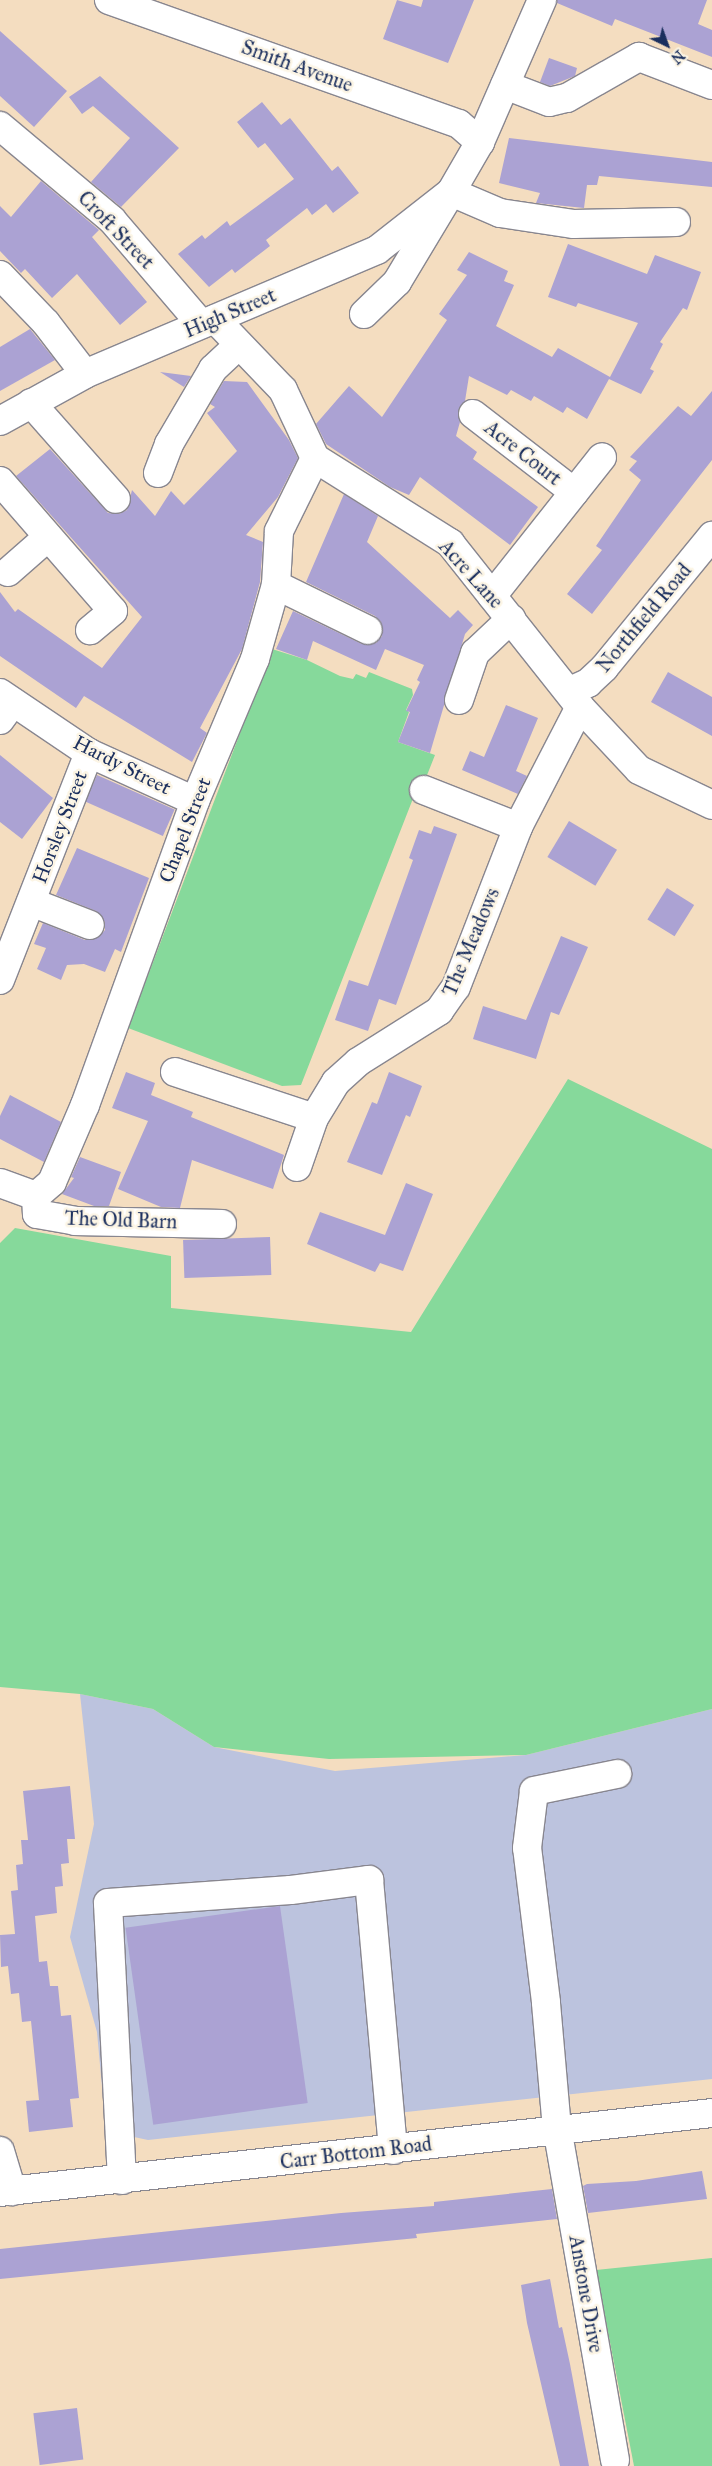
<!DOCTYPE html>
<html>
<head>
<meta charset="utf-8">
<style>
	body { margin:0 }
	#map { position:relative; width:712px; height:2466px; overflow:hidden; background:#f4ddc0; font-family:"IM FELL Great Primer",serif }
	div>[style] { position:absolute }
	[style*='--x'] { left:calc(var(--x)*1px); top:calc(var(--y)*1px); width:calc(var(--w)*1px); rotate:calc(var(--a)*1deg) }
	.industrial>* { inset:0; background:#bcc3de }
	.green>* { inset:0; background:#86d99b }
	.building>* { inset:0; background:#aba2d3; transform-origin:0 0 }
	.roads { filter:drop-shadow(1px 0 #88868f) drop-shadow(-1px 0 #88868f) drop-shadow(0 1px #88868f) drop-shadow(0 -1px #88868f) }
	.minor>* { height:28px; margin:-14px; padding:0 14px; transform-origin:14px; border-radius:14px; background:#fff }
	.major>* { height:28px; margin:-14px; padding:0 14px; transform-origin:14px; border-radius:14px; background:#fff }
	span { translate:-50% -50%; white-space:nowrap; text-align:center; line-height:1.15; -webkit-text-stroke:5px #fcf5e5; paint-order:stroke }
	.street-label { font-size:20px; color:#1b2f5e }
	.north { position:absolute; left:642px; top:20px; width:50px; height:50px; -webkit-text-stroke:4px #fcf5e5; paint-order:stroke; rotate:138deg; font-size:14px; font-weight:700; line-height:20px; text-align:center; color:#1b2f5e }
	.north::after { content:''; display:block; margin:auto; width:18px; height:22px; background:#1b2f5e; clip-path:polygon(50% 0,100% 100%,50% 72%,0 100%) }
</style>
</head>
<body>
<div id="map">
	<div class="industrial">
		<div style="clip-path:polygon(80px 1694px,153px 1709px,214px 1747px,335px 1771px,526px 1755px,712px 1709px,712px 2079px,148px 2140px,106px 2131px,97px 2032px,70px 1937px,94px 1824px)"></div>
	</div>
	<div class="green">
		<div style="clip-path:polygon(272px 649px,307px 660px,340px 676px,353px 679px,356px 674px,366px 678px,369px 672px,412px 689px,413px 695px,406px 710px,409px 712px,398px 742px,435px 755px,418px 798px,414px 796px,301px 1085px,282px 1086px,128px 1028px)"></div>
		<div style="clip-path:polygon(568px 1079px,712px 1149px,712px 1709px,526px 1755px,329px 1759px,214px 1747px,153px 1709px,80px 1694px,0 1687px,0 1243px,15px 1228px,171px 1256px,171px 1308px,411px 1332px)"></div>
		<div style="clip-path:polygon(712px 2258px,712px 2466px,634px 2466px,596px 2270px)"></div>
	</div>
	<div class="building">
		<div style="clip-path:polygon(397px 0,421px 7px,423px 0,474px 0,448px 63px,383px 39px)"></div>
		<div style="clip-path:polygon(557px 0,707px 0,698px 24px,712px 30px,712px 57px,615px 19px,612px 26px,557px 3px)"></div>
		<div style="clip-path:polygon(0 31px,67px 91px,34px 127px,0 96px)"></div>
		<div style="clip-path:polygon(549px 58px,577px 68px,575px 76px,550px 86px,540px 82px)"></div>
		<div style="clip-path:polygon(100px 76px,179px 148px,121px 207px,91px 182px,130px 138px,93px 106px,82px 114px,69px 97px)"></div>
		<div style="clip-path:polygon(262px 102px,281px 125px,290px 118px,332px 171px,338px 166px,359px 193px,333px 213px,326px 204px,312px 215px,307px 208px,266px 240px,270px 246px,235px 273px,232px 269px,209px 287px,178px 254px,202px 235px,205px 239px,227px 221px,230px 226px,294px 179px,265px 143px,258px 148px,237px 122px)"></div>
		<div style="clip-path:polygon(509px 138px,712px 162px,712px 187px,599px 176px,597px 185px,587px 185px,584px 208px,536px 203px,540px 193px,499px 183px)"></div>
		<div style="clip-path:polygon(41px 181px,99px 230px,92px 237px,147px 302px,120px 325px,77px 274px,52px 298px,25px 269px,21px 273px,0 251px,0 206px,11px 217px)"></div>
		<div style="clip-path:polygon(568px 244px,647px 274px,655px 255px,701px 272px,687px 310px,683px 308px,660px 342px,663px 344px,650px 369px,654px 371px,641px 394px,609px 379px,587px 419px,567px 407px,563px 413px,534px 396px,531px 401px,511px 390px,507px 395px,469px 376px,465px 401px,458px 411px,460px 422px,456px 436px,477px 452px,473px 459px,538px 507px,510px 545px,420px 477px,409px 495px,390px 487px,326px 444px,316px 424px,349px 386px,382px 417px,447px 320px,439px 314px,467px 275px,457px 270px,469px 252px,508px 271px,504px 281px,514px 285px,496px 326px,552px 357px,558px 348px,610px 377px,638px 323px,578px 303px,576px 307px,548px 297px)"></div>
		<div style="clip-path:polygon(30px 329px,55px 360px,0 391px,0 347px)"></div>
		<div style="clip-path:polygon(160px 372px,191px 376px,184px 387px)"></div>
		<div style="clip-path:polygon(224px 381px,247px 382px,289px 440px,298px 458px,278px 497px,246px 535px,263px 542px,260px 582px,242px 649px,200px 728px,207px 733px,192px 762px,84px 696px,76px 708px,0 656px,0 592px,15px 612px,18px 609px,102px 668px,142px 617px,16px 476px,50px 449px,108px 513px,119px 514px,127px 510px,132px 490px,155px 516px,171px 491px,184px 505px,237px 451px,207px 413px,215px 407px,210px 404px)"></div>
		<div style="clip-path:polygon(712px 391px,712px 460px,592px 614px,567px 594px,602px 550px,596px 546px,641px 480px,629px 470px,637px 461px,630px 457px,678px 406px,691px 416px)"></div>
		<div style="clip-path:polygon(344px 494px,378px 516px,367px 542px,450px 618px,458px 610px,473px 625px,465px 634px,430px 753px,398px 742px,410px 712px,406px 711px,420px 682px,417px 680px,424px 665px,385px 649px,376px 670px,313px 641px,307px 660px,276px 649px,293px 611px,362px 644px,376px 643px,382px 636px,381px 622px,375px 616px,306px 582px)"></div>
		<div style="clip-path:polygon(668px 672px,712px 697px,712px 736px,651px 702px)"></div>
		<div style="clip-path:polygon(506px 705px,538px 718px,516px 771px,527px 776px,518px 794px,462px 770px,470px 751px,484px 757px)"></div>
		<div style="clip-path:polygon(0 755px,53px 798px,22px 839px,0 822px)"></div>
		<div style="left:97px;top:775px;width:85px;height:29px;rotate:24deg"></div>
		<div style="left:569px;top:821px;width:56px;height:42px;rotate:31deg"></div>
		<div style="clip-path:polygon(434px 826px,457px 834px,396px 1005px,379px 999px,368px 1031px,335px 1020px,349px 980px,368px 986px,413px 860px,409px 858px,419px 830px,431px 834px)"></div>
		<div style="clip-path:polygon(77px 848px,149px 878px,121px 952px,115px 949px,105px 972px,84px 964px,67px 965px,61px 980px,37px 969px,46px 948px,34px 944px,43px 923px,85px 940px,99px 937px,105px 930px,105px 922px,96px 911px,56px 895px)"></div>
		<div style="left:667px;top:888px;width:32px;height:37px;rotate:32deg"></div>
		<div style="clip-path:polygon(561px 936px,588px 947px,559px 1015px,551px 1012px,536px 1059px,473px 1039px,483px 1006px,526px 1020px)"></div>
		<div style="clip-path:polygon(126px 1072px,155px 1083px,151px 1095px,193px 1112px,191px 1117px,284px 1155px,273px 1189px,192px 1160px,180px 1208px,161px 1207px,118px 1189px,148px 1121px,112px 1108px)"></div>
		<div style="clip-path:polygon(389px 1072px,422px 1086px,410px 1117px,406px 1115px,382px 1175px,347px 1162px,372px 1102px,377px 1104px)"></div>
		<div style="clip-path:polygon(10px 1095px,61px 1122px,44px 1162px,0 1139px,0 1116px)"></div>
		<div style="clip-path:polygon(80px 1157px,121px 1172px,109px 1206px,94px 1206px,62px 1194px,74px 1178px,71px 1177px)"></div>
		<div style="clip-path:polygon(406px 1183px,433px 1194px,403px 1271px,380px 1263px,375px 1272px,307px 1244px,320px 1212px,385px 1235px)"></div>
		<div style="left:270px;top:1237px;width:38px;height:87px;rotate:88deg"></div>
		<div style="clip-path:polygon(70px 1786px,75px 1839px,67px 1839px,69px 1863px,61px 1864px,63px 1886px,55px 1887px,57px 1913px,35px 1916px,39px 1962px,47px 1961px,50px 1986px,58px 1986px,61px 2016px,71px 2015px,79px 2098px,70px 2099px,73px 2127px,29px 2132px,26px 2101px,39px 2100px,31px 2021px,22px 2022px,19px 1993px,11px 1994px,8px 1966px,1px 1967px,0 1935px,15px 1934px,11px 1891px,18px 1890px,16px 1865px,23px 1864px,21px 1840px,28px 1840px,23px 1791px)"></div>
		<div style="left:280px;top:1906px;width:199px;height:156px;rotate:82deg"></div>
		<div style="clip-path:polygon(702px 2171px,707px 2199px,588px 2213px,583px 2186px,587px 2184px,636px 2181px)"></div>
		<div style="clip-path:polygon(552px 2189px,557px 2219px,416px 2234px,417px 2238px,0 2279px,0 2249px,341px 2213px,434px 2206px,434px 2202px)"></div>
		<div style="clip-path:polygon(550px 2279px,559px 2328px,562px 2327px,570px 2364px,589px 2466px,560px 2466px,527px 2323px,521px 2285px)"></div>
		<div style="left:77px;top:2408px;width:52px;height:44px;rotate:83deg"></div>
	</div>
	<div class="roads">
		<div class="minor">
			<div style="--x:109;--y:0;--w:371;--a:19.5"></div>
			<div style="--x:459;--y:124;--w:28;--a:41"></div>
			<div style="--x:505;--y:85;--w:47;--a:21.1"></div>
			<div style="--x:549;--y:102;--w:18;--a:-13"></div>
			<div style="--x:567;--y:98;--w:83;--a:-29.7"></div>
			<div style="--x:639;--y:57;--w:78;--a:21"></div>
			<div style="--x:0;--y:126;--w:146;--a:40"></div>
			<div style="--x:112;--y:220;--w:137;--a:49.4"></div>
			<div style="--x:0;--y:275;--w:66;--a:46.2"></div>
			<div style="--x:46;--y:323;--w:64;--a:52.6"></div>
			<div style="--x:364;--y:314;--w:46;--a:-44.1"></div>
			<div style="--x:397;--y:282;--w:105;--a:-59"></div>
			<div style="--x:451;--y:192;--w:53;--a:23.2"></div>
			<div style="--x:500;--y:213;--w:75;--a:8.5"></div>
			<div style="--x:574;--y:224;--w:102;--a:-1.1"></div>
			<div style="--x:215;--y:319;--w:98;--a:46.2"></div>
			<div style="--x:283;--y:390;--w:75;--a:64.8"></div>
			<div style="--x:315;--y:458;--w:160;--a:32.2"></div>
			<div style="--x:450;--y:543;--w:209;--a:51.6"></div>
			<div style="--x:580;--y:707;--w:86;--a:46.9"></div>
			<div style="--x:639;--y:770;--w:81;--a:25.6"></div>
			<div style="--x:31;--y:403;--w:128;--a:48.5"></div>
			<div style="--x:473;--y:414;--w:128;--a:37.7"></div>
			<div style="--x:158;--y:473;--w:31;--a:-69"></div>
			<div style="--x:169;--y:444;--w:87;--a:-59.6"></div>
			<div style="--x:213;--y:369;--w:34;--a:-43"></div>
			<div style="--x:0;--y:481;--w:172;--a:49"></div>
			<div style="--x:113;--y:611;--w:30;--a:140"></div>
			<div style="--x:8;--y:572;--w:53;--a:-41.2"></div>
			<div style="--x:276;--y:585;--w:102;--a:26.1"></div>
			<div style="--x:492;--y:596;--w:177;--a:-51.6"></div>
			<div style="--x:570;--y:691;--w:20;--a:-24"></div>
			<div style="--x:588;--y:683;--w:22;--a:-43"></div>
			<div style="--x:604;--y:668;--w:171;--a:-50.7"></div>
			<div style="--x:0;--y:693;--w:107;--a:34"></div>
			<div style="--x:89;--y:753;--w:116;--a:24.4"></div>
			<div style="--x:459;--y:700;--w:50;--a:-71.2"></div>
			<div style="--x:475;--y:653;--w:50;--a:-43.4"></div>
			<div style="--x:0;--y:720;--w:22;--a:-54"></div>
			<div style="--x:424;--y:790;--w:101;--a:21.5"></div>
			<div style="--x:31;--y:902;--w:63;--a:21.3"></div>
			<div style="--x:0;--y:980;--w:244;--a:-68.6"></div>
			<div style="--x:175;--y:1072;--w:146;--a:18.3"></div>
			<div style="--x:314;--y:1118;--w:42;--a:-58.6"></div>
			<div style="--x:336;--y:1082;--w:30;--a:-42"></div>
			<div style="--x:358;--y:1062;--w:96;--a:-32.2"></div>
			<div style="--x:439;--y:1011;--w:29;--a:-55"></div>
			<div style="--x:456;--y:987;--w:172;--a:-68.8"></div>
			<div style="--x:518;--y:827;--w:135;--a:-62.7"></div>
			<div style="--x:297;--y:1167;--w:52;--a:-70.9"></div>
			<div style="--x:0;--y:1183;--w:38;--a:20"></div>
			<div style="--x:36;--y:1196;--w:21;--a:-41"></div>
			<div style="--x:52;--y:1182;--w:84;--a:-66.8"></div>
			<div style="--x:85;--y:1105;--w:323;--a:-70.1"></div>
			<div style="--x:195;--y:801;--w:154;--a:-67.1"></div>
			<div style="--x:255;--y:659;--w:77;--a:-74.2"></div>
			<div style="--x:276;--y:585;--w:54;--a:-86.8"></div>
			<div style="--x:279;--y:531;--w:81;--a:-63.7"></div>
			<div style="--x:36;--y:1196;--w:18;--a:87"></div>
			<div style="--x:37;--y:1214;--w:39;--a:10"></div>
			<div style="--x:75;--y:1221;--w:147;--a:1.2"></div>
			<div style="--x:0;--y:2151;--w:42;--a:73.3"></div>
			<div style="--x:122;--y:2180;--w:277;--a:-92.9"></div>
			<div style="--x:108;--y:1903;--w:183;--a:-4.1"></div>
			<div style="--x:291;--y:1890;--w:79;--a:-7.3"></div>
			<div style="--x:369;--y:1880;--w:271;--a:84.9"></div>
			<div style="--x:0;--y:2192;--w:716;--a:-6.33"></div>
			<div style="--x:615;--y:2460;--w:336;--a:-99.9"></div>
			<div style="--x:557;--y:2129;--w:127;--a:-95"></div>
			<div style="--x:546;--y:2002;--w:155;--a:-97"></div>
			<div style="--x:527;--y:1848;--w:57;--a:-83"></div>
			<div style="--x:534;--y:1791;--w:85;--a:-11.6"></div>
		</div>
		<div class="major">
			<div style="--x:0;--y:421;--w:97;--a:-28.9"></div>
			<div style="--x:85;--y:374;--w:317;--a:-23"></div>
			<div style="--x:377;--y:250;--w:94;--a:-38.1"></div>
			<div style="--x:451;--y:192;--w:58;--a:-59.9"></div>
			<div style="--x:480;--y:142;--w:155;--a:-66.4"></div>
		</div>
	</div>
	<div class="street-label">
		<span style="left:297px;top:66px;rotate:20deg">Smith Avenue</span>
		<span style="left:116px;top:230px;rotate:46deg">Croft Street</span>
		<span style="left:230px;top:313px;rotate:-23deg">High Street</span>
		<span style="left:523px;top:453px;rotate:38deg">Acre Court</span>
		<span style="left:471px;top:574px;rotate:48deg">Acre Lane</span>
		<span style="left:644px;top:618px;rotate:-50deg">Northfield Road</span>
		<span style="left:122px;top:765px;rotate:27deg">Hardy Street</span>
		<span style="left:60px;top:827px;rotate:-69deg">Horsley Street</span>
		<span style="left:185px;top:830px;rotate:-69deg">Chapel Street</span>
		<span style="left:471px;top:942px;rotate:-67deg">The Meadows</span>
		<span style="left:121px;top:1220px;rotate:2deg">The Old Barn</span>
		<span style="left:356px;top:2153px;rotate:-7deg">Carr Bottom Road</span>
		<span style="left:586px;top:2294px;rotate:80deg">Anstone Drive</span>
	</div>
	<div class="north">N</div>
</div>
</body>
</html>
